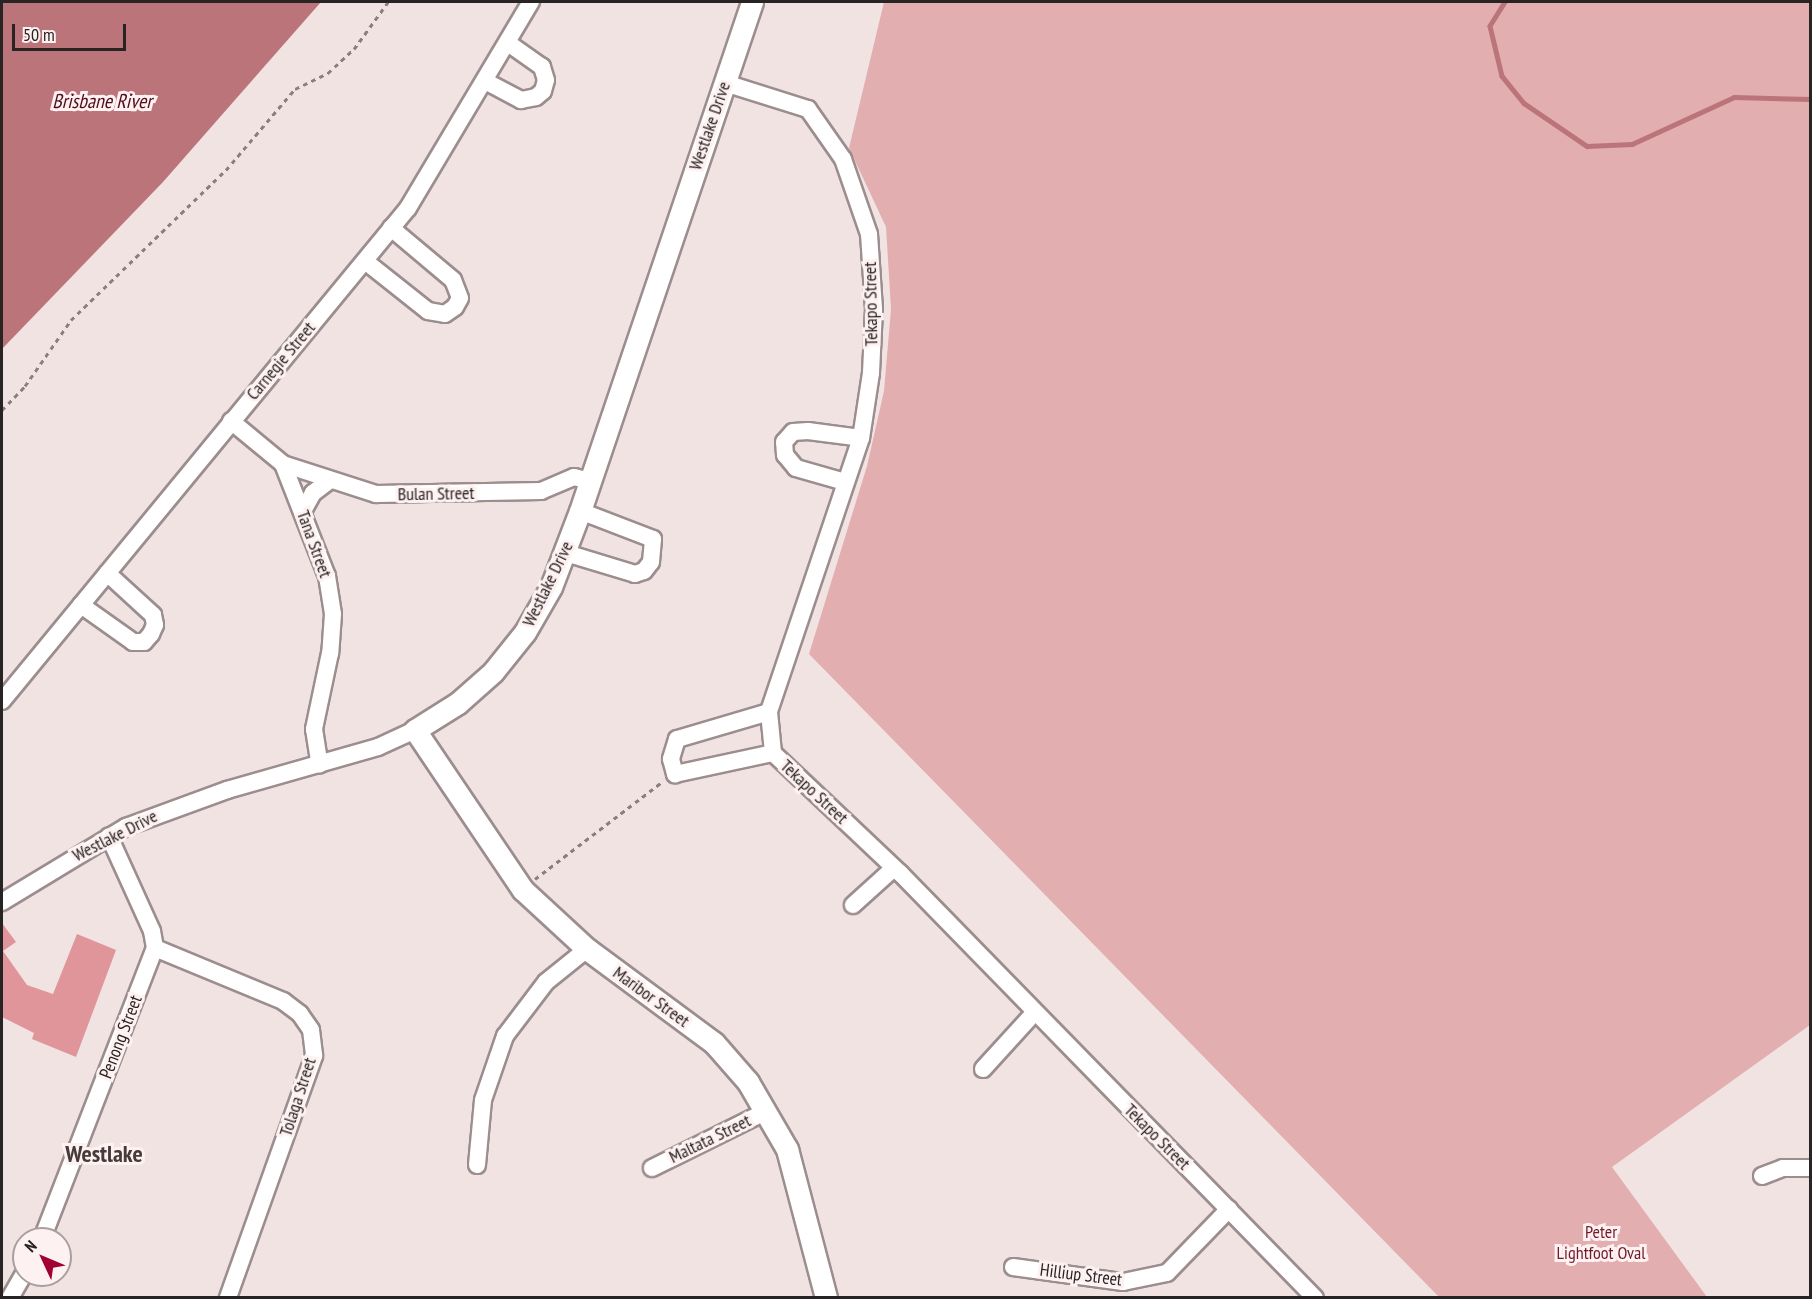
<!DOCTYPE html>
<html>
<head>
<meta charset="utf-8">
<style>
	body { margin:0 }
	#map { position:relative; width:1812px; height:1299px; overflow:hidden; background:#f2e3e3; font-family:"PT Sans Narrow",sans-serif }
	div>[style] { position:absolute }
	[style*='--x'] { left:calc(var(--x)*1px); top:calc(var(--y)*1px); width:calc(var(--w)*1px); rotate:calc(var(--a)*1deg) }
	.green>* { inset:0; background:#e2aeb0 }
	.water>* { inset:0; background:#bb757a }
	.stream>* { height:4.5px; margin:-2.25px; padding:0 2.25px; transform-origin:2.25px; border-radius:2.25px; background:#bb757a }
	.building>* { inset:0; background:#df959a }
	.path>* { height:3px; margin-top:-1.5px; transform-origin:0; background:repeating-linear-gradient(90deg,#897f7f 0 4.5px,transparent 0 9px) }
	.roads { filter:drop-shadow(2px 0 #9c8d8e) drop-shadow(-2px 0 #9c8d8e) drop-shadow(0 2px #9c8d8e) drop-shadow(0 -2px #9c8d8e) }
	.minor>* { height:16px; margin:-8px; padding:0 8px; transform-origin:8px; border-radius:8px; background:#fff }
	.tertiary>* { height:21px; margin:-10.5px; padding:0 10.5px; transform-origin:10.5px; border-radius:10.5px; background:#fff }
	span { translate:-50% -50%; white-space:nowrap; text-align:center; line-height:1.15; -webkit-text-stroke:6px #fef1f1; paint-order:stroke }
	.street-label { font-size:18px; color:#292424 }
	.park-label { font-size:18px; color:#711b2a }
	.water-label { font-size:20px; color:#500e1b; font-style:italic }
	.district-label { font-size:24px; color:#463a3b; font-weight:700 }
	.frame { position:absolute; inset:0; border:3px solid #292424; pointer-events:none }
	.north { position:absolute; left:12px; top:1227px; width:60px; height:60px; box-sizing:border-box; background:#fef1f1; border:2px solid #a99f9f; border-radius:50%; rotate:314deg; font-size:16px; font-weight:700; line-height:24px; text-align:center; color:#292424 }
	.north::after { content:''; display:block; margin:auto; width:21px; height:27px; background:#a10133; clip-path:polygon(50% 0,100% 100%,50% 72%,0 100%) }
	.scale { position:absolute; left:12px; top:24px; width:114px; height:27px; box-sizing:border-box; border:3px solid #292424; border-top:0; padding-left:8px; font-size:18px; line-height:21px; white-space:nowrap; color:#292424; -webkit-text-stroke:4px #fef1f1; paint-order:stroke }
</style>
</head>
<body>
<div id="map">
	<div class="green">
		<div style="clip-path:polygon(884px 2px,1810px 2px,1810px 1025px,1612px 1167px,1707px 1297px,1439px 1297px,809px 654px,867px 466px,884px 391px,891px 309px,886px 227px,849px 148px)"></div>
	</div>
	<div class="water">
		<div style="clip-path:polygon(2px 2px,321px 2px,163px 182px,2px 349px)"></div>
	</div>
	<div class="stream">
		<div style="--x:1505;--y:2;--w:28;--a:122"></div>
		<div style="--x:1490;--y:26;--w:51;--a:76.5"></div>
		<div style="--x:1502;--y:76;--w:35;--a:51"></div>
		<div style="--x:1524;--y:103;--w:76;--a:34.3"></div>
		<div style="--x:1587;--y:146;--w:45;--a:-2.5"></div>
		<div style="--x:1632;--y:144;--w:112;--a:-24.7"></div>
		<div style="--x:1734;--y:97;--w:76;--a:1.5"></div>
	</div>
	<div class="building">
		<div style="clip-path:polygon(2px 923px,16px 942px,3px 951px,27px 985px,53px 994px,77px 934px,116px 950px,76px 1057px,32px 1039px,34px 1033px,2px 1017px)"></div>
	</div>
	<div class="path">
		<div style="--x:2;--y:410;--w:33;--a:-46"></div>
		<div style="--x:25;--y:386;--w:80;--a:-55.1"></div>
		<div style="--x:71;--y:320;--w:216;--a:-44.1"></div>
		<div style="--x:226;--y:170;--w:106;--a:-49.6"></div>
		<div style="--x:295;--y:89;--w:37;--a:-26"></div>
		<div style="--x:328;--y:73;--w:35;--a:-43"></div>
		<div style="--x:354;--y:49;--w:58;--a:-54.1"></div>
		<div style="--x:535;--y:879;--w:161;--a:-37.4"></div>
	</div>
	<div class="roads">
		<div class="minor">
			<div style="--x:485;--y:81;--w:41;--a:27.8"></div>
			<div style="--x:521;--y:100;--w:15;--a:-11"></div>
			<div style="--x:536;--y:97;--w:9;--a:-41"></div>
			<div style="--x:543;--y:91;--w:11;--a:-75"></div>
			<div style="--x:546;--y:80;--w:14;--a:-107"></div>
			<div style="--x:542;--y:67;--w:42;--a:-144.8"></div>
			<div style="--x:725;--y:83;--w:87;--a:17.4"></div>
			<div style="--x:808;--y:109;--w:61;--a:55"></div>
			<div style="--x:843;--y:159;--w:79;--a:70.9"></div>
			<div style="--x:869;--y:234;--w:75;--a:86.2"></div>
			<div style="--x:874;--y:309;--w:64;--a:92.7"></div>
			<div style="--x:871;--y:373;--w:66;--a:98.7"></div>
			<div style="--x:861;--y:438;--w:289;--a:108.6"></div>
			<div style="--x:769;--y:712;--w:41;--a:84.4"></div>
			<div style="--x:773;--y:753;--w:175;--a:43.4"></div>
			<div style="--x:900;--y:873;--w:594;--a:45.68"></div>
			<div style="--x:365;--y:261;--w:80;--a:38.4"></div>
			<div style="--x:428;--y:311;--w:17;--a:10"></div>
			<div style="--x:445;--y:314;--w:12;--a:-35"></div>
			<div style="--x:455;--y:307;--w:10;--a:-61"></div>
			<div style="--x:460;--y:298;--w:19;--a:-111"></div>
			<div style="--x:453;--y:280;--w:81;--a:-140"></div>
			<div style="--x:231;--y:421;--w:67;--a:39.6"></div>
			<div style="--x:283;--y:464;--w:120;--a:68.6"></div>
			<div style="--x:327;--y:576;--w:38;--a:81"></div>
			<div style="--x:333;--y:614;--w:39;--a:94"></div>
			<div style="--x:330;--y:653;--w:78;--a:101.9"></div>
			<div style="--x:314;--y:729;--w:36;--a:81"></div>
			<div style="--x:283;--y:464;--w:98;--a:17.9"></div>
			<div style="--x:376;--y:494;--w:165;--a:-1"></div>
			<div style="--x:541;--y:491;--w:36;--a:-23"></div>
			<div style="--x:574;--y:477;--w:16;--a:14"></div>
			<div style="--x:845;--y:482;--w:51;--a:-164.1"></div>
			<div style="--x:796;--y:468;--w:17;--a:-130"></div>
			<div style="--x:785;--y:455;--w:13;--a:-94"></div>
			<div style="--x:784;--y:442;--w:13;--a:-48"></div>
			<div style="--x:793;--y:432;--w:15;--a:-4"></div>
			<div style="--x:808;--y:431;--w:53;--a:7.5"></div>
			<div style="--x:303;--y:511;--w:21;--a:-61"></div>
			<div style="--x:313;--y:493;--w:21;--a:-37"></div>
			<div style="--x:566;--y:553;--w:72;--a:16.9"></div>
			<div style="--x:635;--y:574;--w:9;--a:-18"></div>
			<div style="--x:644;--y:571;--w:11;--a:-52"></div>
			<div style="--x:651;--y:562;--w:23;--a:-85"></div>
			<div style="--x:653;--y:539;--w:78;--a:-159"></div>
			<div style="--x:81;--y:605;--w:64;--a:35.4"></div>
			<div style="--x:133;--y:642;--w:11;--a:0"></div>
			<div style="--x:144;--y:642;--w:11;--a:-49"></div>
			<div style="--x:151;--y:634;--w:10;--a:-66"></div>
			<div style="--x:155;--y:625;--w:10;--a:-101"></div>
			<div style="--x:153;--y:615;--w:62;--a:-137.6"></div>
			<div style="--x:2;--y:701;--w:639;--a:-50.53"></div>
			<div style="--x:408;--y:208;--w:240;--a:-59.2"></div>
			<div style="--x:769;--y:712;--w:96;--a:163.6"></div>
			<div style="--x:677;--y:739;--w:21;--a:107"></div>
			<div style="--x:671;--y:759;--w:16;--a:75"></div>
			<div style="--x:675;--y:774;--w:100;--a:-12.1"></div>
			<div style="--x:2;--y:902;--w:145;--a:-31.2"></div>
			<div style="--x:126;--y:827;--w:108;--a:-20.1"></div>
			<div style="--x:227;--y:790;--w:157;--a:-15.9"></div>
			<div style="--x:378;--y:747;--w:41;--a:-24.7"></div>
			<div style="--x:853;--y:905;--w:55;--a:-42.1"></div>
			<div style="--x:155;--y:948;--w:139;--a:22.5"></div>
			<div style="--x:283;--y:1001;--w:21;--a:37"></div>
			<div style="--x:300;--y:1014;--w:19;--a:55"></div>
			<div style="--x:311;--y:1030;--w:26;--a:83"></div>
			<div style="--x:314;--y:1056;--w:257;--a:109.6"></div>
			<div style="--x:983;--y:1069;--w:76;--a:-47.7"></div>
			<div style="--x:477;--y:1165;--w:65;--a:-84.7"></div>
			<div style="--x:483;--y:1100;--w:68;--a:-71"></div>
			<div style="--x:505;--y:1036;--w:68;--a:-52.8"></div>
			<div style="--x:546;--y:982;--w:53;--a:-38.8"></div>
			<div style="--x:652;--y:1168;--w:128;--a:-26.4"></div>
			<div style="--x:1762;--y:1176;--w:22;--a:-21"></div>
			<div style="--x:1783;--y:1168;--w:27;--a:0"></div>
			<div style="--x:42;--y:1239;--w:312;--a:-68.8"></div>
			<div style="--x:155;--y:948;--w:17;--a:-100"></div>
			<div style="--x:152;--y:931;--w:104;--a:-114.4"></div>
			<div style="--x:1013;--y:1267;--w:111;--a:7.8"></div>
			<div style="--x:1123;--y:1282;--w:45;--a:-11.6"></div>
			<div style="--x:1167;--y:1273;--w:89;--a:-45.9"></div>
			<div style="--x:10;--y:1298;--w:28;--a:-60"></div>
		</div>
		<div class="tertiary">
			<div style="--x:752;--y:2;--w:537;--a:108.67"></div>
			<div style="--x:580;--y:511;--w:81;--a:110.9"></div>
			<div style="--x:551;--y:587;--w:52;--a:120"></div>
			<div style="--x:525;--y:632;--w:51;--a:128.7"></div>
			<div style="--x:493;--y:672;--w:47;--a:138.5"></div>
			<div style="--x:458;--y:703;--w:51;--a:147.9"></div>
			<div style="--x:415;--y:730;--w:193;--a:56"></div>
			<div style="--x:523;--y:890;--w:87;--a:42.7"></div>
			<div style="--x:587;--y:949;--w:158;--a:36.5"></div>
			<div style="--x:714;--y:1043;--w:52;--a:48.9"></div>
			<div style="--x:748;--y:1082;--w:78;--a:59.8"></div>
			<div style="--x:787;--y:1149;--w:154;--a:75.3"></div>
		</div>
	</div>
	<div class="street-label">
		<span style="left:710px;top:126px;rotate:-71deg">Westlake Drive</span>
		<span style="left:871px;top:304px;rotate:-91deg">Tekapo Street</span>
		<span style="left:281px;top:361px;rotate:-50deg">Carnegie Street</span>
		<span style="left:436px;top:494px;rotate:-1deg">Bulan Street</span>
		<span style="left:314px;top:544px;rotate:70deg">Tana Street</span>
		<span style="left:548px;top:584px;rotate:-64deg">Westlake Drive</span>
		<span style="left:814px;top:792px;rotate:43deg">Tekapo Street</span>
		<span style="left:115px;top:836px;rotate:-27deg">Westlake Drive</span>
		<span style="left:651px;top:997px;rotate:36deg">Maribor Street</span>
		<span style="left:121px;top:1037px;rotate:-69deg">Penong Street</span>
		<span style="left:298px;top:1097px;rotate:-72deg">Tolaga Street</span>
		<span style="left:1157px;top:1137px;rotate:45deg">Tekapo Street</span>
		<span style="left:710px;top:1139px;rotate:-26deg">Maltata Street</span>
		<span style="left:1081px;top:1275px;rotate:7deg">Hilliup Street</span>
	</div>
	<div class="park-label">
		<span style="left:1601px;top:1243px">Peter<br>Lightfoot Oval</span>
	</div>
	<div class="water-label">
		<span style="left:102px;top:101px">Brisbane River</span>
	</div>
	<div class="district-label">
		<span style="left:104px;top:1154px">Westlake</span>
	</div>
	<div class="frame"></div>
	<div class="north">N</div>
	<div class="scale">50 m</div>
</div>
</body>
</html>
